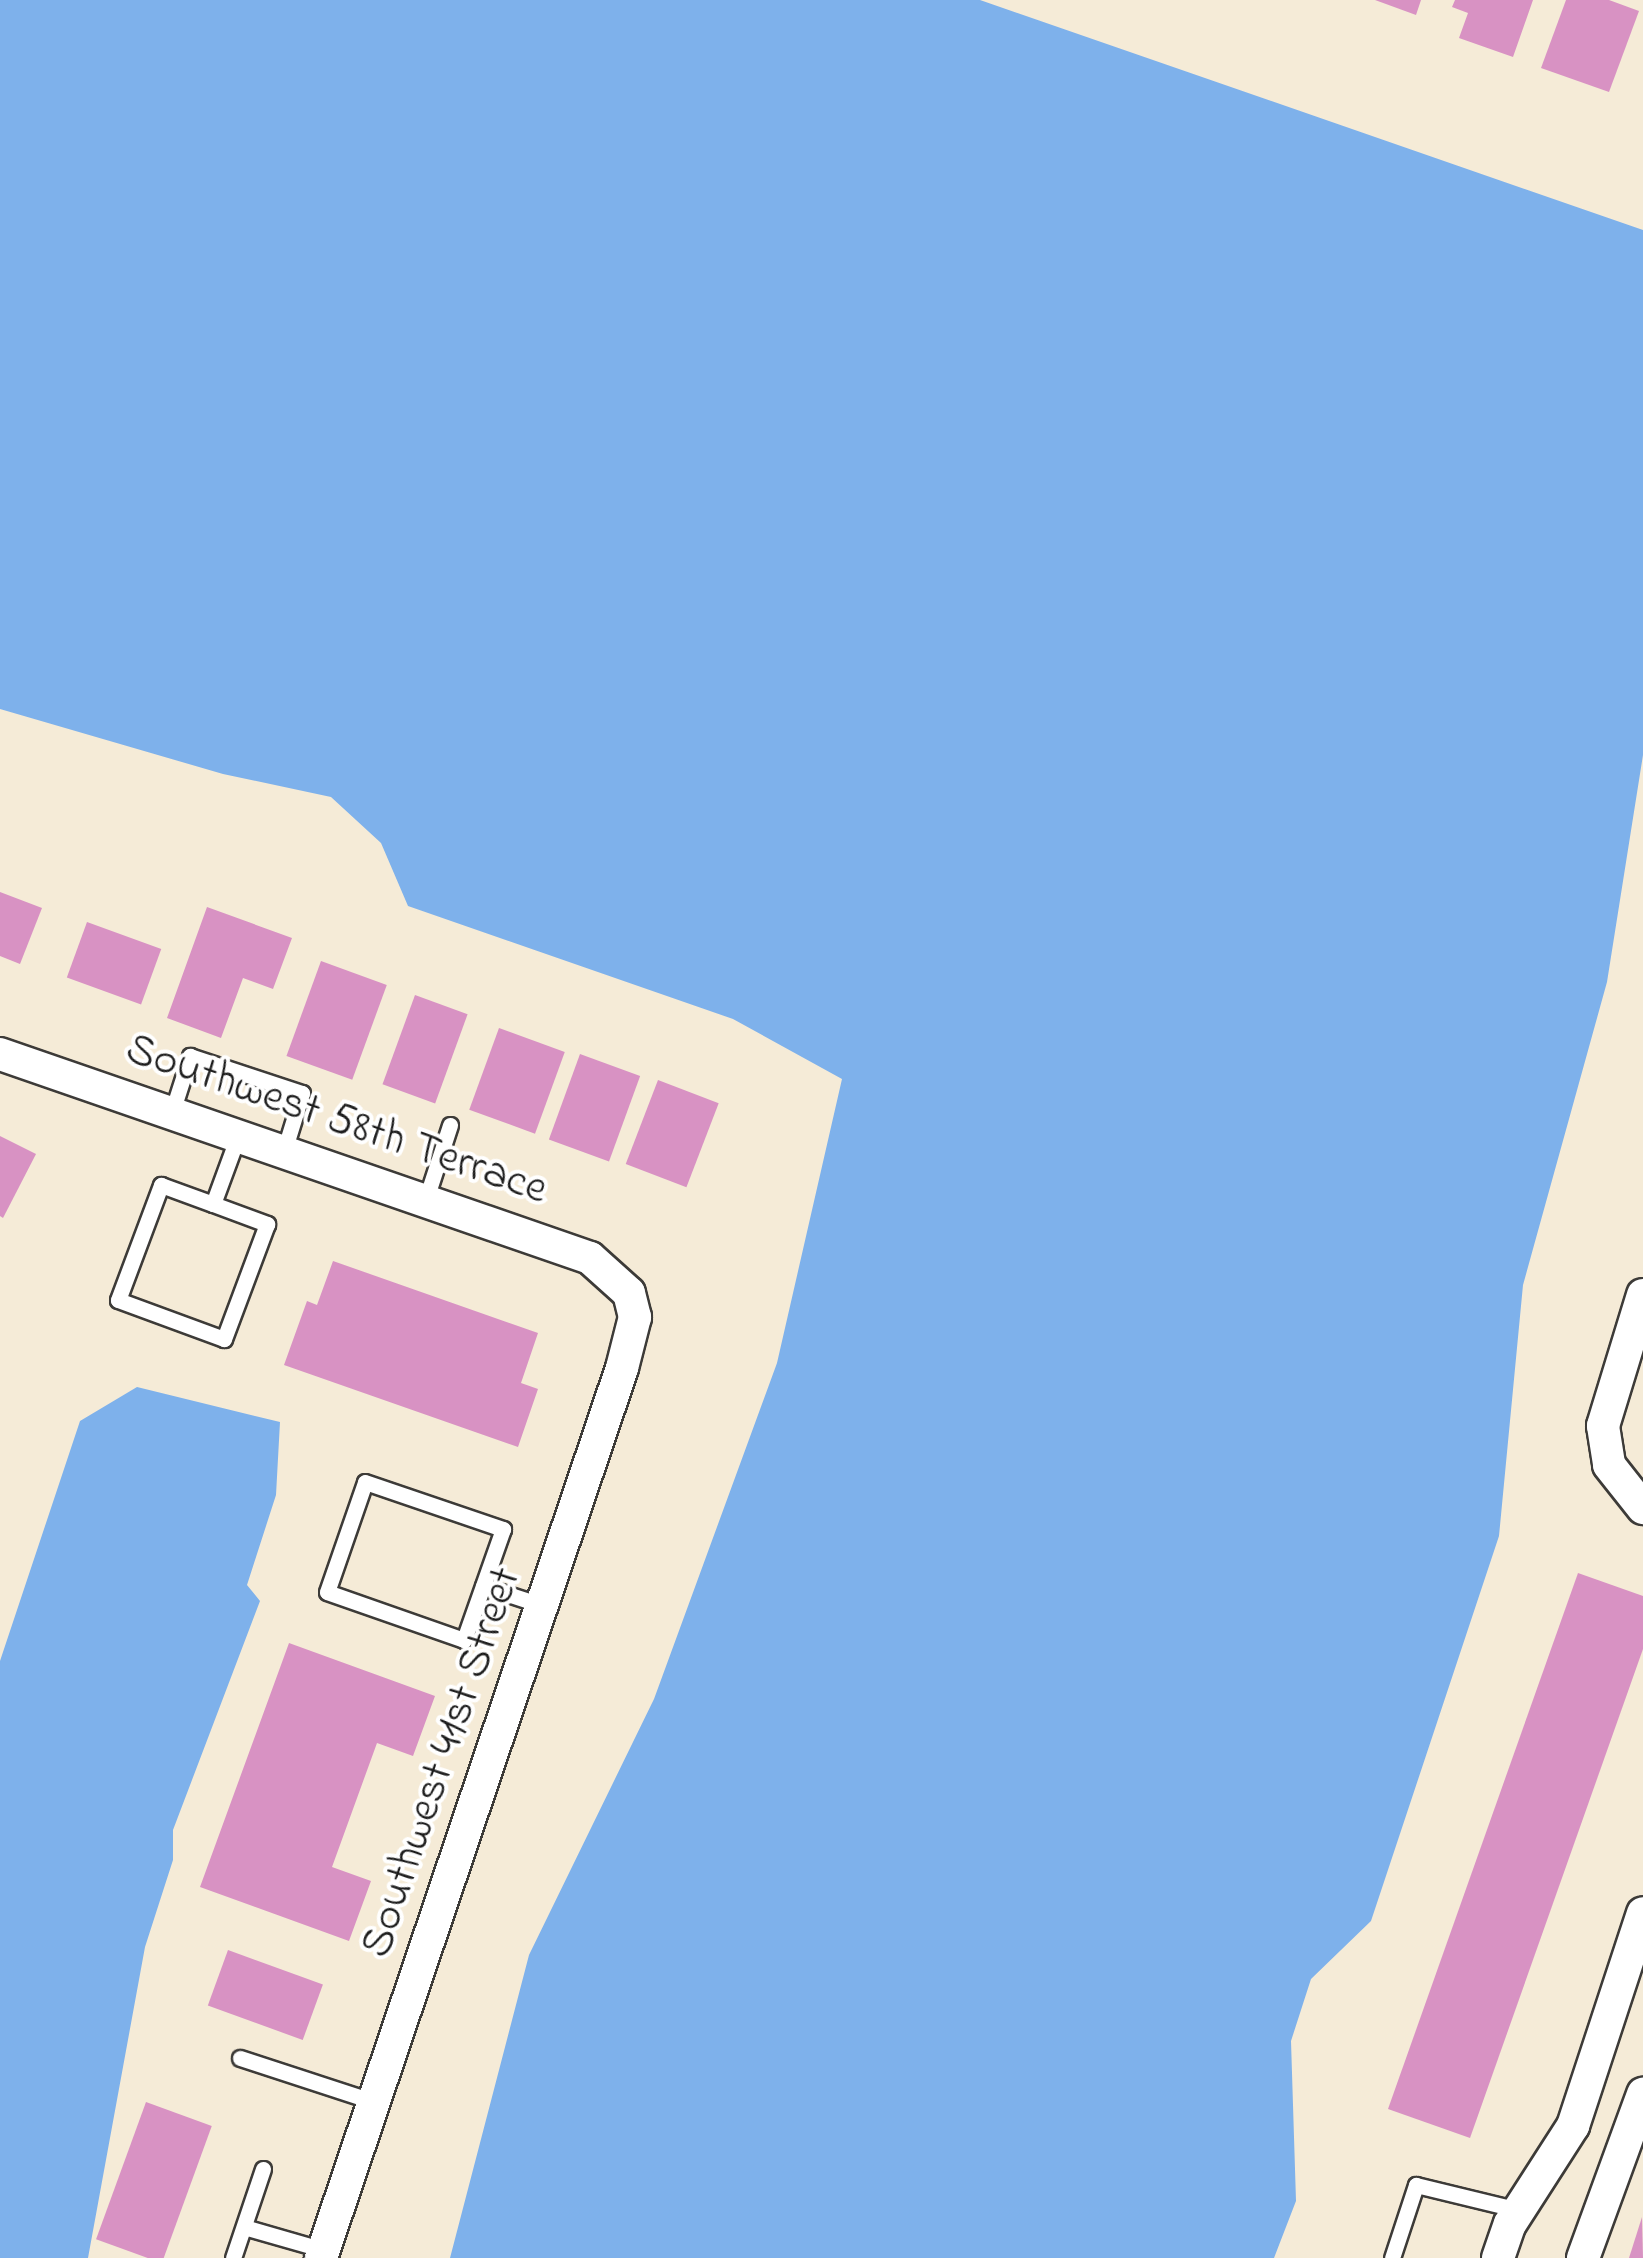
<!DOCTYPE html>
<html>
<head>
<meta charset="utf-8">
<style>
	body { margin:0 }
	#map { position:relative; width:1643px; height:2258px; overflow:hidden; background:#f5ebd7; font-family:"Indie Flower",sans-serif }
	div>[style] { position:absolute }
	[style*='--x'] { left:calc(var(--x)*1px); top:calc(var(--y)*1px); width:calc(var(--w)*1px); rotate:calc(var(--a)*1deg) }
	.water>* { inset:0; background:#7eb1eb }
	.building>* { inset:0; background:#d892c3; transform-origin:0 0 }
	.roads { filter:drop-shadow(2px 0 #3d3b38) drop-shadow(-2px 0 #3d3b38) drop-shadow(0 2px #3d3b38) drop-shadow(0 -2px #3d3b38) }
	.lane>* { height:15px; margin:-7.5px; padding:0 7.5px; transform-origin:7.5px; border-radius:7.5px; background:#fff }
	.street>* { height:32px; margin:-16px; padding:0 16px; transform-origin:16px; border-radius:16px; background:#fff }
	span { translate:-50% -50%; white-space:nowrap; text-align:center; line-height:1.15; -webkit-text-stroke:8px #fff; paint-order:stroke }
	.street-label { font-size:45px; color:#1c1c1c }
</style>
</head>
<body>
<div id="map">
	<div class="water">
		<div style="clip-path:polygon(0 0,980px 0,1643px 230px,1643px 755px,1607px 982px,1523px 1285px,1499px 1536px,1371px 1921px,1311px 1979px,1291px 2041px,1296px 2201px,1274px 2258px,450px 2258px,529px 1955px,654px 1699px,777px 1363px,842px 1079px,733px 1019px,408px 906px,381px 843px,331px 797px,223px 774px,0 709px)"></div>
		<div style="clip-path:polygon(137px 1387px,280px 1422px,276px 1495px,247px 1585px,260px 1601px,173px 1830px,173px 1860px,145px 1947px,88px 2258px,0 2258px,0 1661px,80px 1421px)"></div>
	</div>
	<div class="building">
		<div style="clip-path:polygon(1375px 0,1421px 0,1416px 15px)"></div>
		<div style="clip-path:polygon(1455px 0,1533px 0,1513px 57px,1459px 38px,1468px 13px,1452px 7px)"></div>
		<div style="clip-path:polygon(1566px 0,1609px 0,1639px 11px,1609px 92px,1541px 68px)"></div>
		<div style="clip-path:polygon(0 892px,42px 908px,20px 964px,0 956px)"></div>
		<div style="clip-path:polygon(207px 907px,292px 938px,273px 989px,243px 978px,221px 1038px,167px 1018px)"></div>
		<div style="left:87px;top:922px;width:79px;height:59px;rotate:20deg"></div>
		<div style="left:321px;top:961px;width:70px;height:101px;rotate:20deg"></div>
		<div style="left:415px;top:995px;width:56px;height:95px;rotate:20deg"></div>
		<div style="left:499px;top:1028px;width:70px;height:87px;rotate:20deg"></div>
		<div style="left:580px;top:1054px;width:64px;height:91px;rotate:20deg"></div>
		<div style="left:658px;top:1080px;width:65px;height:90px;rotate:21deg"></div>
		<div style="clip-path:polygon(0 1136px,36px 1154px,3px 1218px,0 1216px)"></div>
		<div style="clip-path:polygon(333px 1261px,538px 1333px,521px 1383px,538px 1389px,518px 1447px,284px 1365px,307px 1301px,317px 1305px)"></div>
		<div style="clip-path:polygon(1578px 1573px,1643px 1596px,1643px 1649px,1470px 2138px,1388px 2109px)"></div>
		<div style="clip-path:polygon(289px 1643px,435px 1696px,413px 1756px,377px 1743px,332px 1867px,371px 1881px,349px 1941px,200px 1887px)"></div>
		<div style="left:228px;top:1950px;width:101px;height:59px;rotate:20deg"></div>
		<div style="left:146px;top:2102px;width:70px;height:146px;rotate:20deg"></div>
		<div style="clip-path:polygon(1642px 2217px,1643px 2258px,1629px 2258px)"></div>
	</div>
	<div class="roads">
		<div class="lane">
			<div style="--x:173;--y:1109;--w:56;--a:-72.2"></div>
			<div style="--x:190;--y:1056;--w:118;--a:18.3"></div>
			<div style="--x:302;--y:1093;--w:61;--a:107.2"></div>
			<div style="--x:425;--y:1202;--w:81;--a:-72"></div>
			<div style="--x:213;--y:1204;--w:58;--a:20.3"></div>
			<div style="--x:267;--y:1224;--w:123;--a:110.5"></div>
			<div style="--x:224;--y:1339;--w:113;--a:-159.8"></div>
			<div style="--x:118;--y:1300;--w:123;--a:-69.5"></div>
			<div style="--x:161;--y:1185;--w:55;--a:20.1"></div>
			<div style="--x:213;--y:1204;--w:72;--a:-69.8"></div>
			<div style="--x:365;--y:1482;--w:146;--a:18.8"></div>
			<div style="--x:503;--y:1529;--w:118;--a:109.4"></div>
			<div style="--x:464;--y:1640;--w:145;--a:-160.7"></div>
			<div style="--x:327;--y:1592;--w:116;--a:-70.9"></div>
			<div style="--x:483;--y:1586;--w:64;--a:18.2"></div>
			<div style="--x:240;--y:2058;--w:142;--a:18.1"></div>
			<div style="--x:244;--y:2227;--w:83;--a:16"></div>
			<div style="--x:233;--y:2258;--w:94;--a:-71.4"></div>
			<div style="--x:1392;--y:2258;--w:77;--a:-71.8"></div>
			<div style="--x:1416;--y:2185;--w:106;--a:13.6"></div>
		</div>
		<div class="street">
			<div style="--x:0;--y:1054;--w:624;--a:19.07"></div>
			<div style="--x:590;--y:1258;--w:52;--a:41.9"></div>
			<div style="--x:629;--y:1293;--w:25;--a:76"></div>
			<div style="--x:635;--y:1317;--w:53;--a:104.3"></div>
			<div style="--x:622;--y:1368;--w:940;--a:108.69"></div>
			<div style="--x:1643;--y:1295;--w:137;--a:107"></div>
			<div style="--x:1603;--y:1426;--w:39;--a:81"></div>
			<div style="--x:1609;--y:1465;--w:55;--a:51.7"></div>
			<div style="--x:1498;--y:2258;--w:36;--a:-71"></div>
			<div style="--x:1510;--y:2224;--w:117;--a:-57.3"></div>
			<div style="--x:1573;--y:2126;--w:224;--a:-71.8"></div>
			<div style="--x:1583;--y:2258;--w:175;--a:-69.9"></div>
		</div>
	</div>
	<div class="street-label">
		<span style="left:336px;top:1121px;rotate:19deg">Southwest 58th Terrace</span>
		<span style="left:443px;top:1763px;rotate:-71deg">Southwest 41st Street</span>
	</div>
</div>
</body>
</html>
